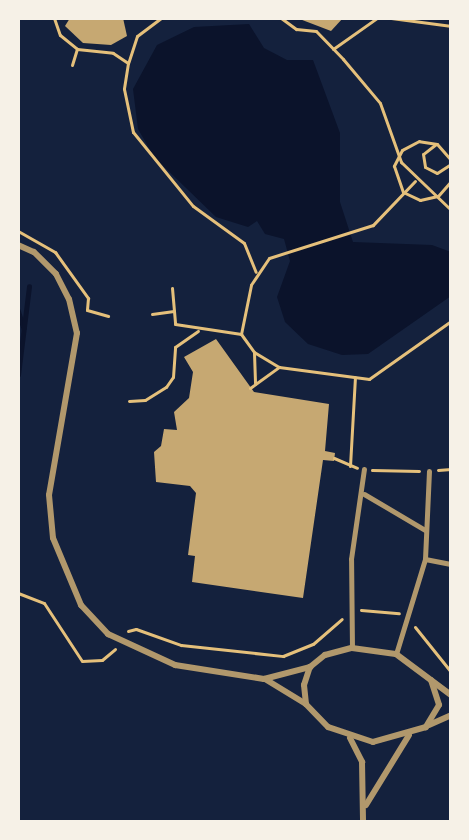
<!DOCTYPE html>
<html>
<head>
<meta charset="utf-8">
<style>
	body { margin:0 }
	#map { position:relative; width:469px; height:840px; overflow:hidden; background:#14213d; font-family:"Titillium Web",sans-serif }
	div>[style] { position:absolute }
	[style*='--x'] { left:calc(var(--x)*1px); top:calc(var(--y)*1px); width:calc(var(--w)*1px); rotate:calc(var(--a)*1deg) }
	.water>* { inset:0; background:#0b132b }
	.stream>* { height:4.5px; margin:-2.25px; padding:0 2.25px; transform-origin:2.25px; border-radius:2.25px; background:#0b132b }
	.building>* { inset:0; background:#c6a872 }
	.path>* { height:3px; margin:-1.5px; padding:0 1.5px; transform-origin:1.5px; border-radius:1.5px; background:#e5c07b }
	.pedestrian>* { height:5px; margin:-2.5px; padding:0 2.5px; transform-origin:2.5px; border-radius:2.5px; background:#b1986c }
	.minor>* { height:6px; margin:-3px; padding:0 3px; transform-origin:3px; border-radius:3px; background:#b1986c }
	span { translate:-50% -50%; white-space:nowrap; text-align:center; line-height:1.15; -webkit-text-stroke:6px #f6f1e7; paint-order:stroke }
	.frame { position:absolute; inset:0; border:20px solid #f6f1e7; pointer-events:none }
</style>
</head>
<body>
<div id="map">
	<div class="water">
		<div style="clip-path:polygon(249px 24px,264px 48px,287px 60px,313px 60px,340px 133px,340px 202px,353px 242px,432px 245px,451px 252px,451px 296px,368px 354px,342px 355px,308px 344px,285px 322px,277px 297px,290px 261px,284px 239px,265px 234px,257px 221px,248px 227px,216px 217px,154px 157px,138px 129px,133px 89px,157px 45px,194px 27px)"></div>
	</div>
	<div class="stream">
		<div style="--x:18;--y:310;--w:19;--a:72"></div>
		<div style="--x:18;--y:375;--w:89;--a:-82.9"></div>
	</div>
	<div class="building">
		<div style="clip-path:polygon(70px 18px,123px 18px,127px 36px,111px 45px,83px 43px,65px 26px)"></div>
		<div style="clip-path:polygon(297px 18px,343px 18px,331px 31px)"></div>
		<div style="clip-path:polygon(216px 339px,254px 392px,329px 404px,325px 451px,335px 453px,334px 461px,323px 460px,303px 598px,192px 582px,195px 556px,188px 555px,196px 493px,190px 486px,156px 482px,154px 452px,161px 446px,164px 429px,177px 430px,174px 412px,189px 398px,193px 372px,184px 357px)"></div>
	</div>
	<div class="path">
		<div style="--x:54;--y:18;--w:18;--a:71"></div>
		<div style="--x:60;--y:35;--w:22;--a:39"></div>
		<div style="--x:77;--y:49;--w:36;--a:6"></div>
		<div style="--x:113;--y:53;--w:18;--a:34"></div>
		<div style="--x:161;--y:18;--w:30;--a:143"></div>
		<div style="--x:137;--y:36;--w:28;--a:108"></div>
		<div style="--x:128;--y:63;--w:26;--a:99"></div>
		<div style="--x:124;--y:89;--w:44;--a:78.2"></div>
		<div style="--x:133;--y:132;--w:95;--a:51"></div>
		<div style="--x:193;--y:206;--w:63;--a:36"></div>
		<div style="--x:244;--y:243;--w:31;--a:68"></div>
		<div style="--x:281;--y:18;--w:19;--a:36"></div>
		<div style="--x:296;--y:29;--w:20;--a:6"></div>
		<div style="--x:316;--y:31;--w:39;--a:46"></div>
		<div style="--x:343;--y:59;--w:57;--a:49.9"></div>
		<div style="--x:380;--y:103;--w:63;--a:70.4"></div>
		<div style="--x:401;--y:162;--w:69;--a:43.8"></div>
		<div style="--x:391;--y:18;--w:61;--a:7.6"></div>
		<div style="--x:333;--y:49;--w:54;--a:-35.2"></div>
		<div style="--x:72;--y:65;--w:17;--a:-73"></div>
		<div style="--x:436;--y:144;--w:16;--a:142"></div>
		<div style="--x:423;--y:154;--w:13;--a:81"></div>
		<div style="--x:425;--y:167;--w:13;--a:27"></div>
		<div style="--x:437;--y:173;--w:17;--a:-33"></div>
		<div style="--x:451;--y:160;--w:21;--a:-131"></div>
		<div style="--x:437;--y:144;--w:18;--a:-171"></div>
		<div style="--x:419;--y:141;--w:19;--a:152"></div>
		<div style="--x:402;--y:150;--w:18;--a:117"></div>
		<div style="--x:394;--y:166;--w:28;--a:71"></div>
		<div style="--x:403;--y:192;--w:19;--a:25"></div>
		<div style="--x:420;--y:200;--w:18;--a:-13"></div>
		<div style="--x:438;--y:196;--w:20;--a:-49"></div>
		<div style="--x:415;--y:181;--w:61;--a:133.7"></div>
		<div style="--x:373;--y:225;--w:109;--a:162.4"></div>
		<div style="--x:269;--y:258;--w:32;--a:124"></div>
		<div style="--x:251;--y:285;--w:50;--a:101.5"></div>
		<div style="--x:241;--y:334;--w:22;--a:54"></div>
		<div style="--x:254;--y:352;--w:29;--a:31"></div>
		<div style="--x:279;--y:367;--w:91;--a:7.6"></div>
		<div style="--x:369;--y:379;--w:100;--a:-35.3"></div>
		<div style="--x:18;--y:231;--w:43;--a:29.6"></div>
		<div style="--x:55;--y:252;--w:57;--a:54.3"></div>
		<div style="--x:88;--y:298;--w:12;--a:95"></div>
		<div style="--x:87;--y:310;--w:22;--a:16"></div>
		<div style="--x:172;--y:288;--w:36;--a:85"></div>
		<div style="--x:175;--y:324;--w:67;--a:8.6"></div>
		<div style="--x:152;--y:314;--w:22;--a:-8"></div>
		<div style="--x:254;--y:353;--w:31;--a:88"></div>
		<div style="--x:250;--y:388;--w:36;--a:-36"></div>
		<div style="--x:129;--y:401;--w:16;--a:-4"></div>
		<div style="--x:145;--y:400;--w:25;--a:-32"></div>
		<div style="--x:166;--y:387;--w:12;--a:-55"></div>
		<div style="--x:173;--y:377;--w:30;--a:-86"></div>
		<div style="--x:175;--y:347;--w:28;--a:-35"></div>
		<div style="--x:334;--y:458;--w:25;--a:23"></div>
		<div style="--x:350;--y:466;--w:89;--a:-86.8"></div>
		<div style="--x:372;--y:470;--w:47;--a:1.2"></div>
		<div style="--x:438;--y:470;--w:13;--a:-4"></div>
		<div style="--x:18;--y:593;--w:28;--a:21"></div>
		<div style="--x:44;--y:603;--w:69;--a:56.8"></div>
		<div style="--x:82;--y:661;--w:20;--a:-3"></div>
		<div style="--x:102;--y:660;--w:17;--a:-40"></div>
		<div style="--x:451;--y:605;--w:29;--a:90"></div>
		<div style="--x:361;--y:610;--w:38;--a:5"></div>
		<div style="--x:415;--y:627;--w:58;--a:51.3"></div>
		<div style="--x:128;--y:631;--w:8;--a:-14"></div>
		<div style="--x:136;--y:629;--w:48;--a:19.6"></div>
		<div style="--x:181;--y:645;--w:103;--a:6.2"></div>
		<div style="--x:283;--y:656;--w:32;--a:-22"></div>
		<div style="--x:313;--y:644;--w:38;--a:-41"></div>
	</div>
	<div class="pedestrian">
		<div style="--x:364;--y:494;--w:71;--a:30.5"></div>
		<div style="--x:425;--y:559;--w:26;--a:11"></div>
		<div style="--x:352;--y:648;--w:89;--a:-90.6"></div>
		<div style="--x:351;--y:559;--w:91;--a:-81.8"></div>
		<div style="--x:396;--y:654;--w:99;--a:-73"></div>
		<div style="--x:425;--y:559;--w:88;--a:-87.4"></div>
	</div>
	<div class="minor">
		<div style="--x:18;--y:245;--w:17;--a:24"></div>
		<div style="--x:34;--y:252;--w:31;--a:45"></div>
		<div style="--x:56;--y:274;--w:28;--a:63"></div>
		<div style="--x:69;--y:299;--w:35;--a:77"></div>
		<div style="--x:77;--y:333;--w:164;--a:99.8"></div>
		<div style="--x:49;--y:495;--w:43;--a:84.7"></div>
		<div style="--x:53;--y:538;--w:73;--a:67.3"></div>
		<div style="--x:81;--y:605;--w:40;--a:47"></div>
		<div style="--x:108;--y:634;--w:74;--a:24.8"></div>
		<div style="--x:175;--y:665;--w:90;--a:8.9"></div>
		<div style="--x:264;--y:679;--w:48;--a:-14.6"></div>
		<div style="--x:265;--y:679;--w:48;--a:31.4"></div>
		<div style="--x:431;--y:680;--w:26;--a:72"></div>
		<div style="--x:439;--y:705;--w:26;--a:121"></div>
		<div style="--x:426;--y:727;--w:55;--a:164.2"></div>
		<div style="--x:373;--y:742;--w:47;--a:-161.6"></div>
		<div style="--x:328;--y:727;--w:32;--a:-134"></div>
		<div style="--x:306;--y:704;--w:19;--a:-96"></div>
		<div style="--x:304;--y:685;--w:19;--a:-72"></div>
		<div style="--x:310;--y:667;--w:19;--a:-39"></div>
		<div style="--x:325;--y:655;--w:28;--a:-15"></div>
		<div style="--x:352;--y:648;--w:44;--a:7.8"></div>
		<div style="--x:396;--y:654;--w:69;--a:36.7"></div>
		<div style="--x:429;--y:725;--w:24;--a:-24"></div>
		<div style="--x:350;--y:738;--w:27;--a:63"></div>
		<div style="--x:362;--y:762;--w:60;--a:89"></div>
		<div style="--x:366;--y:805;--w:82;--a:-58.4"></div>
	</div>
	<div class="frame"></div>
</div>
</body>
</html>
